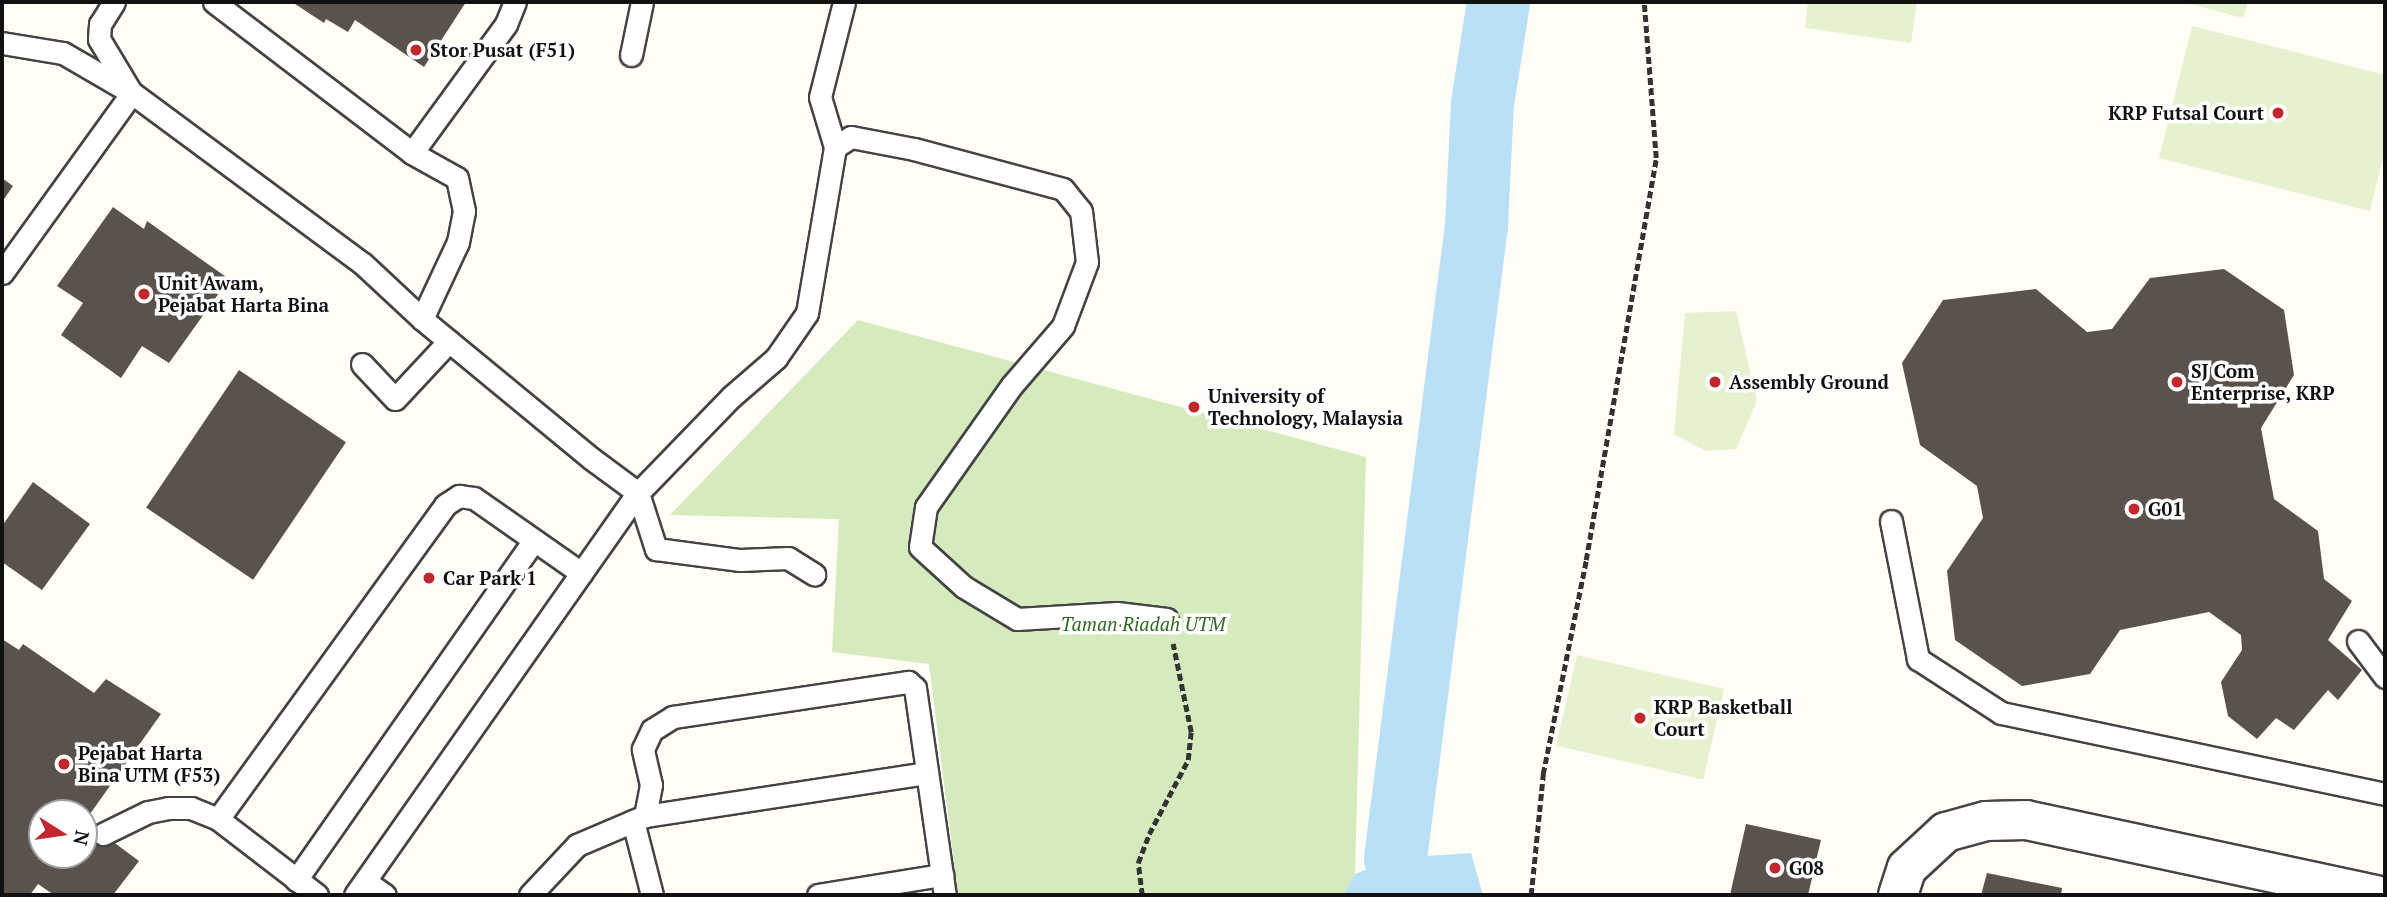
<!DOCTYPE html>
<html>
<head>
<meta charset="utf-8">
<style>
	body { margin:0 }
	#map { position:relative; width:2387px; height:897px; overflow:hidden; background:#fffdf5; font-family:"PT Serif",serif }
	div>[style] { position:absolute }
	[style*='--x'] { left:calc(var(--x)*1px); top:calc(var(--y)*1px); width:calc(var(--w)*1px); rotate:calc(var(--a)*1deg) }
	.green>* { inset:0; background:#d5ebbd }
	.pitch>* { inset:0; background:#e6f2cf; transform-origin:0 0 }
	.water>* { inset:0; background:#b9e0f7 }
	.river>* { height:63px; margin:-31.5px; padding:0 31.5px; transform-origin:31.5px; border-radius:31.5px; background:#b9e0f7 }
	.building>* { inset:0; background:#5a524d; transform-origin:0 0 }
	.path>* { height:4.5px; margin-top:-2.25px; transform-origin:0; background:repeating-linear-gradient(90deg,#333 0 7px,transparent 0 10.5px) }
	.roads { filter:drop-shadow(2px 0 #444) drop-shadow(-2px 0 #444) drop-shadow(0 2px #444) drop-shadow(0 -2px #444) }
	.lane>* { height:21px; margin:-10.5px; padding:0 10.5px; transform-origin:10.5px; border-radius:10.5px; background:#fff }
	.street>* { height:38px; margin:-19px; padding:0 19px; transform-origin:19px; border-radius:19px; background:#fff }
	.dots>* { width:19px; height:19px; translate:-50% -50%; box-sizing:border-box; border:4px solid #fff; border-radius:50% }
	span { translate:-50% -50%; white-space:nowrap; text-align:center; line-height:1.15; -webkit-text-stroke:7px #fff; paint-order:stroke }
	.poi-label { font-size:19px; color:#111; font-weight:700 }
	.left { translate:0 -50%; text-align:left }
	.right { translate:-100% -50%; text-align:right }
	.park-label { font-size:19px; color:#2f6b1f; font-style:italic }
	.frame { position:absolute; inset:0; border:4px solid #111; pointer-events:none }
	.north { position:absolute; left:28px; top:799px; width:70px; height:70px; box-sizing:border-box; background:#fff; border:2px solid #a0a0a0; border-radius:50%; rotate:102deg; font-size:19px; font-weight:700; line-height:28px; text-align:center; color:#111 }
	.north::after { content:''; display:block; margin:auto; width:24px; height:32px; background:#c4262e; clip-path:polygon(50% 0,100% 100%,50% 72%,0 100%) }
</style>
</head>
<body>
<div id="map">
	<div class="green">
		<div style="clip-path:polygon(858px 320px,1366px 457px,1355px 874px,1343px 895px,958px 895px,929px 664px,832px 652px,839px 519px,670px 515px)"></div>
	</div>
	<div class="pitch">
		<div style="clip-path:polygon(1808px 2px,1917px 2px,1911px 43px,1805px 28px)"></div>
		<div style="clip-path:polygon(2183px 2px,2248px 2px,2243px 18px)"></div>
		<div style="clip-path:polygon(2192px 26px,2385px 75px,2385px 150px,2370px 211px,2159px 158px)"></div>
		<div style="clip-path:polygon(1736px 311px,1757px 401px,1736px 449px,1706px 451px,1674px 434px,1685px 313px)"></div>
		<div style="left:1577px;top:655px;width:151px;height:93px;rotate:13deg"></div>
	</div>
	<div class="water">
		<div style="clip-path:polygon(1471px 853px,1483px 895px,1343px 895px,1355px 874px,1395px 858px)"></div>
	</div>
	<div class="river">
		<div style="--x:1395;--y:858;--w:638;--a:-82.71"></div>
		<div style="--x:1476;--y:225;--w:122;--a:-87.2"></div>
		<div style="--x:1482;--y:103;--w:102;--a:-81"></div>
	</div>
	<div class="building">
		<div style="clip-path:polygon(292px 2px,466px 2px,424px 67px,355px 20px,348px 32px,326px 19px,324px 23px)"></div>
		<div style="clip-path:polygon(2px 178px,13px 186px,2px 202px)"></div>
		<div style="clip-path:polygon(113px 207px,144px 229px,147px 221px,229px 279px,169px 363px,142px 346px,121px 378px,61px 335px,83px 303px,57px 286px)"></div>
		<div style="clip-path:polygon(2224px 269px,2284px 310px,2294px 375px,2261px 428px,2274px 499px,2318px 531px,2324px 579px,2352px 601px,2328px 640px,2362px 670px,2338px 700px,2328px 690px,2294px 730px,2276px 718px,2257px 739px,2228px 716px,2221px 682px,2242px 650px,2241px 635px,2209px 612px,2120px 630px,2090px 674px,2022px 686px,1955px 640px,1947px 571px,1983px 518px,1977px 486px,1920px 445px,1902px 363px,1943px 300px,2036px 289px,2087px 332px,2112px 329px,2150px 278px)"></div>
		<div style="left:239px;top:370px;width:129px;height:166px;rotate:34deg"></div>
		<div style="clip-path:polygon(33px 482px,90px 524px,42px 590px,2px 562px,2px 526px)"></div>
		<div style="clip-path:polygon(evenodd,2px 639px,19px 650px,23px 644px,94px 693px,106px 679px,161px 714px,85px 821px,139px 861px,113px 895px,54px 895px,38px 884px,30px 895px,2px 895px,2px 639px,42px 813px,84px 813px,84px 855px,42px 855px,42px 813px)"></div>
		<div style="clip-path:polygon(1746px 824px,1821px 840px,1808px 895px,1730px 895px)"></div>
		<div style="clip-path:polygon(1987px 873px,2062px 888px,2061px 895px,1981px 895px)"></div>
	</div>
	<div class="path">
		<div style="--x:1142;--y:895;--w:32;--a:-97"></div>
		<div style="--x:1138;--y:863;--w:31;--a:-69"></div>
		<div style="--x:1149;--y:834;--w:84;--a:-62.2"></div>
		<div style="--x:1188;--y:760;--w:28;--a:-84"></div>
		<div style="--x:1191;--y:732;--w:90;--a:-101.6"></div>
		<div style="--x:1531;--y:895;--w:122;--a:-84.3"></div>
		<div style="--x:1543;--y:774;--w:218;--a:-78.6"></div>
		<div style="--x:1586;--y:560;--w:408;--a:-80.1"></div>
		<div style="--x:1656;--y:158;--w:156;--a:-94.4"></div>
	</div>
	<div class="roads">
		<div class="lane">
			<div style="--x:114;--y:2;--w:26;--a:122"></div>
			<div style="--x:100;--y:24;--w:15;--a:94"></div>
			<div style="--x:99;--y:39;--w:58;--a:59"></div>
			<div style="--x:214;--y:2;--w:249;--a:37.3"></div>
			<div style="--x:412;--y:153;--w:51;--a:29.1"></div>
			<div style="--x:457;--y:178;--w:34;--a:78"></div>
			<div style="--x:464;--y:211;--w:32;--a:101"></div>
			<div style="--x:458;--y:242;--w:85;--a:115.1"></div>
			<div style="--x:2;--y:43;--w:62;--a:9.3"></div>
			<div style="--x:63;--y:53;--w:80;--a:30.1"></div>
			<div style="--x:132;--y:93;--w:286;--a:36.5"></div>
			<div style="--x:362;--y:263;--w:82;--a:43"></div>
			<div style="--x:422;--y:319;--w:220;--a:39.5"></div>
			<div style="--x:592;--y:459;--w:57;--a:36.5"></div>
			<div style="--x:638;--y:493;--w:59;--a:72.2"></div>
			<div style="--x:656;--y:549;--w:85;--a:7.5"></div>
			<div style="--x:740;--y:560;--w:48;--a:-2.4"></div>
			<div style="--x:788;--y:558;--w:31;--a:32"></div>
			<div style="--x:631;--y:55;--w:54;--a:-78.3"></div>
			<div style="--x:835;--y:147;--w:52;--a:-106.7"></div>
			<div style="--x:820;--y:97;--w:98;--a:-75.8"></div>
			<div style="--x:412;--y:153;--w:160;--a:-53.9"></div>
			<div style="--x:506;--y:24;--w:24;--a:-68"></div>
			<div style="--x:2;--y:273;--w:222;--a:-54.2"></div>
			<div style="--x:362;--y:364;--w:48;--a:46.7"></div>
			<div style="--x:395;--y:399;--w:79;--a:-47"></div>
			<div style="--x:1891;--y:521;--w:141;--a:78.9"></div>
			<div style="--x:1918;--y:659;--w:99;--a:33"></div>
			<div style="--x:2001;--y:713;--w:392;--a:11.9"></div>
			<div style="--x:2358;--y:641;--w:45;--a:53.1"></div>
			<div style="--x:645;--y:816;--w:285;--a:-8.7"></div>
			<div style="--x:218;--y:819;--w:387;--a:-54.1"></div>
			<div style="--x:445;--y:505;--w:17;--a:-33"></div>
			<div style="--x:459;--y:496;--w:15;--a:8"></div>
			<div style="--x:474;--y:498;--w:131;--a:35"></div>
			<div style="--x:633;--y:821;--w:76;--a:75.6"></div>
			<div style="--x:103;--y:834;--w:50;--a:-26.1"></div>
			<div style="--x:148;--y:812;--w:20;--a:-11"></div>
			<div style="--x:168;--y:808;--w:23;--a:0"></div>
			<div style="--x:191;--y:808;--w:29;--a:22"></div>
			<div style="--x:218;--y:819;--w:125;--a:37.5"></div>
			<div style="--x:296;--y:880;--w:414;--a:-55"></div>
			<div style="--x:365;--y:881;--w:24;--a:35"></div>
			<div style="--x:355;--y:895;--w:492;--a:-54.9"></div>
			<div style="--x:638;--y:493;--w:134;--a:-45.9"></div>
			<div style="--x:731;--y:397;--w:60;--a:-40.9"></div>
			<div style="--x:776;--y:358;--w:55;--a:-55.4"></div>
			<div style="--x:807;--y:313;--w:168;--a:-80.4"></div>
			<div style="--x:835;--y:147;--w:19;--a:-32"></div>
			<div style="--x:851;--y:137;--w:64;--a:10.8"></div>
			<div style="--x:914;--y:149;--w:154;--a:15"></div>
			<div style="--x:1063;--y:189;--w:28;--a:51"></div>
			<div style="--x:1081;--y:211;--w:51;--a:83.3"></div>
			<div style="--x:1087;--y:262;--w:68;--a:110.6"></div>
			<div style="--x:1063;--y:326;--w:78;--a:130.8"></div>
			<div style="--x:1012;--y:385;--w:149;--a:125.2"></div>
			<div style="--x:926;--y:507;--w:40;--a:98.5"></div>
			<div style="--x:920;--y:547;--w:59;--a:42.3"></div>
			<div style="--x:964;--y:587;--w:62;--a:31.1"></div>
			<div style="--x:1017;--y:619;--w:100;--a:-3.4"></div>
			<div style="--x:1117;--y:613;--w:50;--a:6.8"></div>
			<div style="--x:530;--y:895;--w:69;--a:-46.8"></div>
			<div style="--x:577;--y:845;--w:74;--a:-23.1"></div>
			<div style="--x:645;--y:816;--w:32;--a:-79"></div>
			<div style="--x:651;--y:785;--w:37;--a:-103"></div>
			<div style="--x:643;--y:749;--w:21;--a:-65"></div>
			<div style="--x:652;--y:730;--w:25;--a:-32"></div>
			<div style="--x:673;--y:717;--w:238;--a:-8.5"></div>
			<div style="--x:908;--y:682;--w:9;--a:41"></div>
			<div style="--x:915;--y:688;--w:209;--a:81.8"></div>
			<div style="--x:818;--y:895;--w:126;--a:-9.2"></div>
		</div>
		<div class="street">
			<div style="--x:1898;--y:895;--w:28;--a:-72"></div>
			<div style="--x:1907;--y:868;--w:53;--a:-42.7"></div>
			<div style="--x:1946;--y:832;--w:41;--a:-15.4"></div>
			<div style="--x:1986;--y:821;--w:40;--a:-1.4"></div>
			<div style="--x:2026;--y:820;--w:358;--a:12.1"></div>
		</div>
	</div>
	<div class="dots">
		<div style="left:416px;top:50px;background:#c4262e"></div>
		<div style="left:2278px;top:113px;background:#c4262e"></div>
		<div style="left:144px;top:294px;background:#c4262e"></div>
		<div style="left:1715px;top:382px;background:#c4262e"></div>
		<div style="left:2177px;top:382px;background:#c4262e"></div>
		<div style="left:1194px;top:407px;background:#c4262e"></div>
		<div style="left:2134px;top:509px;background:#c4262e"></div>
		<div style="left:429px;top:578px;background:#c4262e"></div>
		<div style="left:1640px;top:718px;background:#c4262e"></div>
		<div style="left:64px;top:764px;background:#c4262e"></div>
		<div style="left:1775px;top:868px;background:#c4262e"></div>
	</div>
	<div class="poi-label">
		<span class="left" style="left:430px;top:50px">Stor Pusat (F51)</span>
		<span class="right" style="left:2264px;top:113px">KRP Futsal Court</span>
		<span class="left" style="left:158px;top:294px">Unit Awam,<br>Pejabat Harta Bina</span>
		<span class="left" style="left:2191px;top:382px">SJ Com<br>Enterprise, KRP</span>
		<span class="left" style="left:1729px;top:382px">Assembly Ground</span>
		<span class="left" style="left:1208px;top:407px">University of<br>Technology, Malaysia</span>
		<span class="left" style="left:2148px;top:509px">G01</span>
		<span class="left" style="left:443px;top:578px">Car Park 1</span>
		<span class="left" style="left:1654px;top:718px">KRP Basketball<br>Court</span>
		<span class="left" style="left:78px;top:764px">Pejabat Harta<br>Bina UTM (F53)</span>
		<span class="left" style="left:1789px;top:868px">G08</span>
	</div>
	<div class="park-label">
		<span style="left:1143px;top:624px">Taman Riadah UTM</span>
	</div>
	<div class="frame"></div>
	<div class="north">N</div>
</div>
</body>
</html>
